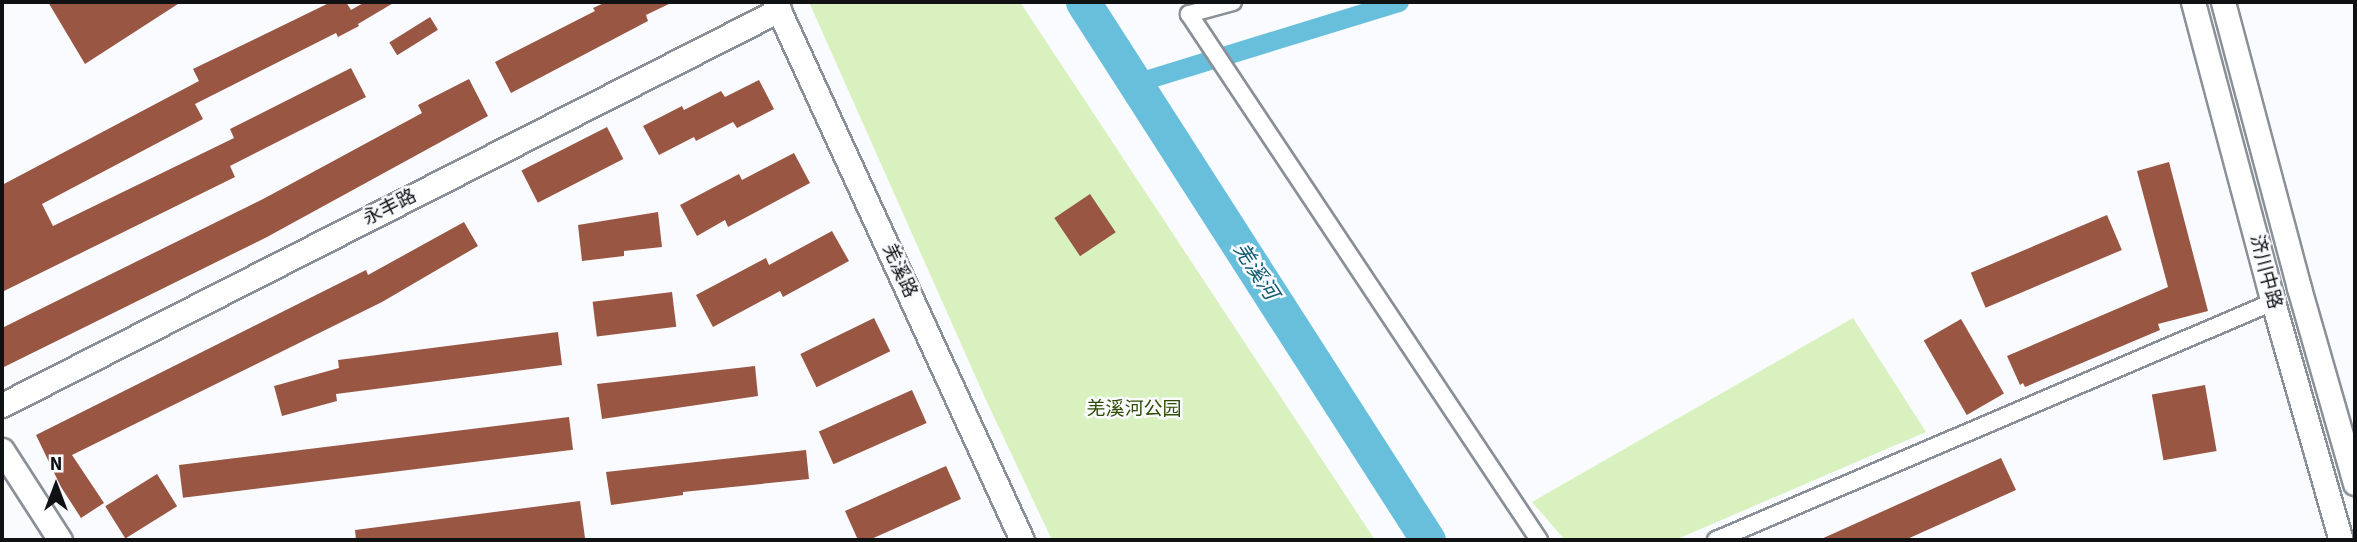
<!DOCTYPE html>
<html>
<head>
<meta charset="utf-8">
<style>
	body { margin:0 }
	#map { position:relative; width:2357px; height:542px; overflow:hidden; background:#f9fbff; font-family:"Source Sans 3","Noto Sans SC",sans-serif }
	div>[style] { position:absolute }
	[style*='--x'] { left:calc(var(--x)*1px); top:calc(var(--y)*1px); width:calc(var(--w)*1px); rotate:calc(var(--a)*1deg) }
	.green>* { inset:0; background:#d8f1bf }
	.canal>* { height:19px; margin:-9.5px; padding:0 9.5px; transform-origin:9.5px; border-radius:9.5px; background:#68bfdc }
	.river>* { height:35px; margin:-17.5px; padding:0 17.5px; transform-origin:17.5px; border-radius:17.5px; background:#68bfdc }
	.building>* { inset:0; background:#995643; transform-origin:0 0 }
	.roads { filter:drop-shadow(2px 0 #8a9097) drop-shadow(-2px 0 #8a9097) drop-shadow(0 2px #8a9097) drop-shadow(0 -2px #8a9097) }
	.street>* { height:16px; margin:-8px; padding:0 8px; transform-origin:8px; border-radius:8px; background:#fff }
	.secondary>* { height:23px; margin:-11.5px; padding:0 11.5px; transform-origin:11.5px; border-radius:11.5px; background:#fff }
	span { translate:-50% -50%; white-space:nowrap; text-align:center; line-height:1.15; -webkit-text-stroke:5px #f9fbff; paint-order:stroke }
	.street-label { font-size:19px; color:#0f1113 }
	.park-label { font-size:19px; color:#304b02 }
	.water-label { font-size:21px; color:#135b6f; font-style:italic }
	.frame { position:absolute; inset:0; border:4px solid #0f1113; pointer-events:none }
	.north { position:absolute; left:21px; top:451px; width:70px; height:70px; -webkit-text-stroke:5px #f9fbff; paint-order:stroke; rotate:0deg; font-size:19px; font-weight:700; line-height:28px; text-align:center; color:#0f1113 }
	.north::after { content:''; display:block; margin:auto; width:24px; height:32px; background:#0f1113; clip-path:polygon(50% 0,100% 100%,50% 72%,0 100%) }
</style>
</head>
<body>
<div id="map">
	<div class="green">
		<div style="clip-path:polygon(809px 2px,1020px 2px,1375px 540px,1052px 540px,986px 400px)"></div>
		<div style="clip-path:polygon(1853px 318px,1926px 432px,1675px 540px,1565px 540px,1532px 502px)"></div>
	</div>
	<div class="canal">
		<div style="--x:1135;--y:83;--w:276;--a:-17.1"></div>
	</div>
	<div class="river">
		<div style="--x:1083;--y:2;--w:639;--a:57.33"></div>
	</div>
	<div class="building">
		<div style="clip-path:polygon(48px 2px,181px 2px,85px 64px)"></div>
		<div style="clip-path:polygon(331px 2px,346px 2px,351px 10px,365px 2px,395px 2px,358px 24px,359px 26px,338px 37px,336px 33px,195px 104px,203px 119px,42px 204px,53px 226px,234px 138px,230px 129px,351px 68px,366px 97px,230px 166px,235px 177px,2px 292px,2px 185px,199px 81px,193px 69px)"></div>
		<div style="clip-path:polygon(606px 2px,673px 2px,646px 15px,648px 21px,511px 93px,495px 62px,595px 11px,593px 8px)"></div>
		<div style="left:430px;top:17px;width:15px;height:48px;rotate:58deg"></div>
		<div style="clip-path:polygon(469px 79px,488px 116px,267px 237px,2px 368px,2px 328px,265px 198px,422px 113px,418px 105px)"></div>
		<div style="clip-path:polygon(759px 80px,774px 109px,737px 128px,733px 122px,696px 141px,694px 137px,659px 155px,643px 126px,682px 106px,684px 110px,721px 91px,725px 97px)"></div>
		<div style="left:607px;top:127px;width:36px;height:96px;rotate:63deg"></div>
		<div style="clip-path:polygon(794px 153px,810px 183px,728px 227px,725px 220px,697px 236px,680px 205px,739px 174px,742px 180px)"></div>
		<div style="clip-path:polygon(2169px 162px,2208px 311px,2158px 324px,2160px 330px,2025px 387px,2023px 383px,2020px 385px,2007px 356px,2168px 287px,2137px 171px)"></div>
		<div style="left:1090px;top:194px;width:46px;height:43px;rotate:56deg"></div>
		<div style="clip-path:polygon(658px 212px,662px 247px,624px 251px,624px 256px,582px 261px,578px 225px)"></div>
		<div style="left:2107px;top:215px;width:38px;height:148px;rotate:67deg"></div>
		<div style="clip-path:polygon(464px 222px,478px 246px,382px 302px,72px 455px,104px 503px,81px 518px,61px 487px,36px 435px,366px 270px,368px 275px)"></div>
		<div style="clip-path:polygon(832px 231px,849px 261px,783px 297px,780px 291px,713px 327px,696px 295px,766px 258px,769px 265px)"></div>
		<div style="left:672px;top:292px;width:35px;height:80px;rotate:83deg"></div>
		<div style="left:874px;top:318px;width:37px;height:82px;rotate:64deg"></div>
		<div style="left:1961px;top:319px;width:86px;height:43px;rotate:60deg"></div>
		<div style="clip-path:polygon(558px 332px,562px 365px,336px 394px,337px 401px,282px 416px,274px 386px,339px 368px,338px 360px)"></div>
		<div style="clip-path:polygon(755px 366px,758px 396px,602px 419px,597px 384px)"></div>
		<div style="left:2205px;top:385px;width:67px;height:54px;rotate:80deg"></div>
		<div style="left:912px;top:390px;width:36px;height:102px;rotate:66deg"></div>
		<div style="left:569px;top:417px;width:33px;height:393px;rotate:83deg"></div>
		<div style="clip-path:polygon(806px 450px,809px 479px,683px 492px,683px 495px,611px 505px,606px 472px)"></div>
		<div style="clip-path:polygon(2001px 458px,2016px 490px,1905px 540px,1819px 540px)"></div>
		<div style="clip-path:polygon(946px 466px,961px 499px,869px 540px,858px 540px,845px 511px)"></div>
		<div style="left:157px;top:474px;width:38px;height:61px;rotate:58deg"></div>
		<div style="clip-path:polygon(580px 501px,585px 538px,356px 540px,355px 530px)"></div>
	</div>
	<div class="roads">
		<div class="street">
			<div style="--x:1233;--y:2;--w:46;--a:164.7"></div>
			<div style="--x:1189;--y:14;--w:632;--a:56.36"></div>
			<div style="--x:1716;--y:540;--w:606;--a:-23.14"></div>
		</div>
		<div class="secondary">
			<div style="--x:775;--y:2;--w:592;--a:65.34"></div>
			<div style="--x:2193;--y:2;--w:303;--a:75.1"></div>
			<div style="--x:2271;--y:295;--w:255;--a:74.1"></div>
			<div style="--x:2223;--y:2;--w:296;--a:75.1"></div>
			<div style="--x:2299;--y:288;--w:203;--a:74"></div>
			<div style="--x:2;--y:405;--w:872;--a:-26.95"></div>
			<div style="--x:2;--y:450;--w:107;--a:57.2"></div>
		</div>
	</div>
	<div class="street-label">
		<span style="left:390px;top:208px;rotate:-27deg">永丰路</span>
		<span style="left:899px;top:271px;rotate:65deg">羌溪路</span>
		<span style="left:2265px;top:272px;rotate:75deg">济川中路</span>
	</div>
	<div class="park-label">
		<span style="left:1134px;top:410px">羌溪河公园</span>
	</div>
	<div class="water-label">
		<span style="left:1256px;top:271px;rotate:57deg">羌溪河</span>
	</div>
	<div class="frame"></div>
	<div class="north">N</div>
</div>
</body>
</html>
